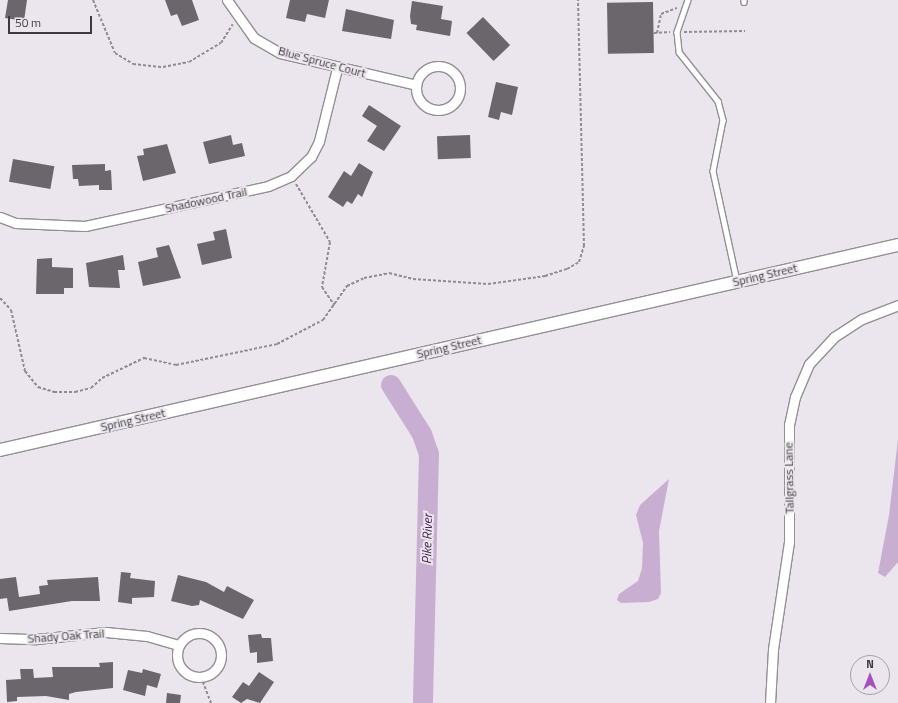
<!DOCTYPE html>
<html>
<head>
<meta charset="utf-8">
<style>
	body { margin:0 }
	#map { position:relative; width:898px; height:703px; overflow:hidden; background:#ebe6ed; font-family:"Titillium Web",sans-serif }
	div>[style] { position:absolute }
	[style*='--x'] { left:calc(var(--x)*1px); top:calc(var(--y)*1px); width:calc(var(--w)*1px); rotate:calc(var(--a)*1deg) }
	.water>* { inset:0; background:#c8afd1 }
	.river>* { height:20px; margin:-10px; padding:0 10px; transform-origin:10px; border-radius:10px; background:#c8afd1 }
	.building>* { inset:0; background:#6a666c; transform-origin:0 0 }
	.path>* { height:2px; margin-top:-1px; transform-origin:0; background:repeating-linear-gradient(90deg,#8f8c91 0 3px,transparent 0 5px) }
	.roads { filter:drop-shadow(1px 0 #938f95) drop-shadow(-1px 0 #938f95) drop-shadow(0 1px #938f95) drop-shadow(0 -1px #938f95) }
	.service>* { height:4.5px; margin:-2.25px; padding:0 2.25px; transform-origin:2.25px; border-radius:2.25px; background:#fff }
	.minor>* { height:9px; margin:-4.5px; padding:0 4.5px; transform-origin:4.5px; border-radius:4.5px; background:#fff }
	.minor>.ring { margin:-4.5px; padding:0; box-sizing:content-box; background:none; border:9px solid #fff; border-radius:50% }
	.secondary>* { height:12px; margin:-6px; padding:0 6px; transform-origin:6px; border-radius:6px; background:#fff }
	span { translate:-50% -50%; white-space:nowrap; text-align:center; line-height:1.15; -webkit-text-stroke:4px #ebe6ed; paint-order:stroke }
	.street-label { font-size:12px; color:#3c3a3d }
	.water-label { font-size:13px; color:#452451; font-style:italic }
	.north { position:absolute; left:850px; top:655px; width:40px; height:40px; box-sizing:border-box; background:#ebe6ed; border:1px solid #a5a1a7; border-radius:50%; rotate:0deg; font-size:11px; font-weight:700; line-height:16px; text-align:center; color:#3c3a3d }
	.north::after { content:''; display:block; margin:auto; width:14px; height:18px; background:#a451c0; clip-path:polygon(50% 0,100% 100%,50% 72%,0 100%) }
	.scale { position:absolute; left:8px; top:16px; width:84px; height:18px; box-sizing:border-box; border:2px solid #3c3a3d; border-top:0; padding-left:5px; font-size:12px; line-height:14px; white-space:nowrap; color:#3c3a3d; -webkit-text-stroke:3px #ebe6ed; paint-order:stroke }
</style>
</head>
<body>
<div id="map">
	<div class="water">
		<div style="clip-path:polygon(898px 439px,898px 562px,885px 577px,878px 573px,889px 515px)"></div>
		<div style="clip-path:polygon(669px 479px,659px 531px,661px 593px,658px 599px,649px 602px,621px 603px,617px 600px,619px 594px,638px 581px,642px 568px,643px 543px,636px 515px,640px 505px)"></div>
	</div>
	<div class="river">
		<div style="--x:391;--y:385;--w:58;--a:57.7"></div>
		<div style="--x:422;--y:434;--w:21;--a:71"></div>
		<div style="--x:429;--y:454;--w:249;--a:91.4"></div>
	</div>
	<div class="building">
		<div style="clip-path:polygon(8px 0,27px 0,24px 21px,5px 18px)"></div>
		<div style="clip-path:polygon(165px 0,192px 0,199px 20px,182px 26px,177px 14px,171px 16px)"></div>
		<div style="clip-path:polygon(290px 0,329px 0,325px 18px,307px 14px,305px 22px,286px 18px)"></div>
		<div style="clip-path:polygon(412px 1px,443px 6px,441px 19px,452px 21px,450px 36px,416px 30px,417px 25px,411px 24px,410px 16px)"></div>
		<div style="left:653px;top:2px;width:51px;height:46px;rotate:89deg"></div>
		<div style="clip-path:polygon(346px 9px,394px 20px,391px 39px,342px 31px)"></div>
		<div style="left:483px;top:17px;width:39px;height:23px;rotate:46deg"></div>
		<div style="clip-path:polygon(496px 82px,518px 87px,512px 115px,501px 112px,499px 120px,488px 117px)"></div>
		<div style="clip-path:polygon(369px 105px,401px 126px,384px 151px,367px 141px,377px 126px,362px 116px)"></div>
		<div style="clip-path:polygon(231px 135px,233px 145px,242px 143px,245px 156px,209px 164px,203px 142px)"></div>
		<div style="left:470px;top:135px;width:23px;height:33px;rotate:88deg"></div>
		<div style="clip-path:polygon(167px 144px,176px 173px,143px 181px,137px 156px,144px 155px,143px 149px)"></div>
		<div style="left:13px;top:159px;width:42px;height:23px;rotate:10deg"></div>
		<div style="clip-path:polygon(359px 163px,373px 172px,362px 197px,358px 194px,352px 204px,347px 201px,343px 207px,328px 197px,344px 171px,351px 176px)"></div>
		<div style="clip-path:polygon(105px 164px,105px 171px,111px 170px,112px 190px,99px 190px,99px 185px,79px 186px,78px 179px,73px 179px,72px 165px)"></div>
		<div style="clip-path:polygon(226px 229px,232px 258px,202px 265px,197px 244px,215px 240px,213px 232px)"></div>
		<div style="clip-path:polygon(169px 245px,181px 278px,143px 286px,138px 262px,158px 257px,156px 248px)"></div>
		<div style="clip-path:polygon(123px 255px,125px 270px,118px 270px,120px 288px,89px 287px,86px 263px)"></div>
		<div style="clip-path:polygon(52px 258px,52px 267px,73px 268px,73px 288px,64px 288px,64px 294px,36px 294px,37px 259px)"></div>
		<div style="clip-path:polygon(121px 572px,131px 573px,130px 578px,155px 581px,154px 597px,132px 598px,132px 604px,118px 602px)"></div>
		<div style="clip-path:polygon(178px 575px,206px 582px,224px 592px,227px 586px,254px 600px,243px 619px,200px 600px,199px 605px,192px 606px,171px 601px)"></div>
		<div style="clip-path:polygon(16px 577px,19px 597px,40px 594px,39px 586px,48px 585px,47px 580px,98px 577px,100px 601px,72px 601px,9px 611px,7px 598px,0 599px,0 579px)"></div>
		<div style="clip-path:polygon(261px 634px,262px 638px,271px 638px,273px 661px,257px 663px,257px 652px,250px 653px,248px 635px)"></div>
		<div style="clip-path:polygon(113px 662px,113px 688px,76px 692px,69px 694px,69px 700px,46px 696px,17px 697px,17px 701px,7px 702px,6px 680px,21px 679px,20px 669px,33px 669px,34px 678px,53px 677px,52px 667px,100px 667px,99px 663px)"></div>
		<div style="clip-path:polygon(143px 669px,161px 674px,157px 688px,147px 685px,145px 696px,123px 690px,128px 670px,142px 673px)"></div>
		<div style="clip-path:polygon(259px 672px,274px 682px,260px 703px,247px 699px,241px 703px,232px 697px,243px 682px,249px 686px)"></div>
		<div style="clip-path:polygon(167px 693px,181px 695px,180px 703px,166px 703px)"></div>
	</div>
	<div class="path">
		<div style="--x:93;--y:0;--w:57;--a:67.5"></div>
		<div style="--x:115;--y:53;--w:21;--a:31"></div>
		<div style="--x:133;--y:64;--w:30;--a:6"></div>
		<div style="--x:163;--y:67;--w:26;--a:-11"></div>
		<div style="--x:189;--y:62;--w:37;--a:-31"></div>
		<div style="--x:221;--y:43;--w:22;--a:-58"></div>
		<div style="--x:684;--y:32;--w:61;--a:-0.9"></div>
		<div style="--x:654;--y:33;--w:16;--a:-4"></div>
		<div style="--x:657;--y:33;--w:19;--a:-78"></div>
		<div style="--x:661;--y:14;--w:17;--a:-21"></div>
		<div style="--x:296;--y:184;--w:67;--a:59.6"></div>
		<div style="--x:330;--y:242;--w:46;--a:100.1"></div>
		<div style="--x:322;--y:287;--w:22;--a:56"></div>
		<div style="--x:0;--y:298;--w:16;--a:47"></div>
		<div style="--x:11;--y:310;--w:63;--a:77.1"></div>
		<div style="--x:25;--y:371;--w:21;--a:51"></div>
		<div style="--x:38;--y:387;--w:17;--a:17"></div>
		<div style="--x:54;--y:392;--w:21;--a:0"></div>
		<div style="--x:75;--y:392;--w:16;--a:-14"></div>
		<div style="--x:91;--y:388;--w:15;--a:-42"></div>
		<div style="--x:102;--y:378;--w:47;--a:-25.5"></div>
		<div style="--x:144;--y:358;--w:33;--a:12"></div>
		<div style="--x:176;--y:365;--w:103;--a:-11.7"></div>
		<div style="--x:277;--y:344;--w:52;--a:-27.6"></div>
		<div style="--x:323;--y:320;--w:42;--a:-54.8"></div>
		<div style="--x:347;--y:286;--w:19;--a:-25"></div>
		<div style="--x:364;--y:278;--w:25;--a:-11"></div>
		<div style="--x:389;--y:273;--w:25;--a:14"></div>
		<div style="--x:413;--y:279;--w:75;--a:3.8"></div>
		<div style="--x:488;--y:284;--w:58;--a:-8"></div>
		<div style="--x:545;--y:276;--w:23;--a:-18"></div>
		<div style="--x:567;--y:269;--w:14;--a:-30"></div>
		<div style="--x:579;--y:262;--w:17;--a:-73"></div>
		<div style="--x:584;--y:246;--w:246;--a:-91.4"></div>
		<div style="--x:201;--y:677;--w:28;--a:69"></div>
	</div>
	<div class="roads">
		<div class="service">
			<div style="--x:688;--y:0;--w:34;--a:109"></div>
			<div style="--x:677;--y:32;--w:20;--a:84"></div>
			<div style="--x:679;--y:52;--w:63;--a:51.5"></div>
			<div style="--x:718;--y:101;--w:20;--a:75"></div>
			<div style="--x:723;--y:120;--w:52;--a:101.1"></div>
			<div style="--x:713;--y:171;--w:113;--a:77.7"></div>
			<div style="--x:744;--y:0;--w:2;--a:90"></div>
		</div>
		<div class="minor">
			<div style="--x:227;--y:0;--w:47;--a:54.6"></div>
			<div style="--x:254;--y:38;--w:30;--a:30"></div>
			<div style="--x:280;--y:53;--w:140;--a:13.2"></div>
			<div class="ring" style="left:416px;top:66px;width:35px;height:35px"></div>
			<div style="--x:0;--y:217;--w:17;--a:21"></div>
			<div style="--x:16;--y:223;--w:69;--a:2.5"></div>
			<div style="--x:85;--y:226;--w:187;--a:-12.3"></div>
			<div style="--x:268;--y:186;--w:25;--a:-23"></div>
			<div style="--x:291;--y:176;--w:28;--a:-44"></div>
			<div style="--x:311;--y:157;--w:18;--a:-63"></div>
			<div style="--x:319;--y:141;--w:75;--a:-76.1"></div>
			<div class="ring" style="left:177px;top:633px;width:35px;height:35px"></div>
			<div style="--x:0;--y:638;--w:36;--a:2"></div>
			<div style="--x:36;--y:639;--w:70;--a:-5.7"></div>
			<div style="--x:106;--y:632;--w:41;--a:5.6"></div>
			<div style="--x:147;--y:636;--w:33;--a:16"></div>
			<div style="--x:770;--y:703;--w:54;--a:-86.8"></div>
			<div style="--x:773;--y:649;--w:108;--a:-81.5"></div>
			<div style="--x:789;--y:542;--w:117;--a:-90"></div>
			<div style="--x:789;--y:425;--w:29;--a:-78"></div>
			<div style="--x:795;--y:397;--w:36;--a:-67"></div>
			<div style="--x:809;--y:364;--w:37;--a:-47"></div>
			<div style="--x:834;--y:337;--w:33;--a:-33"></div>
			<div style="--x:862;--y:319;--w:39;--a:-21"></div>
		</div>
		<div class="secondary">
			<div style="--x:0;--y:450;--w:921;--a:-12.86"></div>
		</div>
	</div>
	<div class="street-label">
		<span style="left:322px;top:62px;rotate:15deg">Blue Spruce Court</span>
		<span style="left:206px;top:200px;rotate:-12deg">Shadowood Trail</span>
		<span style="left:765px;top:275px;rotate:-13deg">Spring Street</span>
		<span style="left:449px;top:347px;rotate:-13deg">Spring Street</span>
		<span style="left:133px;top:420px;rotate:-13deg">Spring Street</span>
		<span style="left:789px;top:478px;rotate:-91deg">Tallgrass Lane</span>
		<span style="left:66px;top:636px;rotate:-4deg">Shady Oak Trail</span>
	</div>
	<div class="water-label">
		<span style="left:427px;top:539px;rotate:-89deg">Pike River</span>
	</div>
	<div class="north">N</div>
	<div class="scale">50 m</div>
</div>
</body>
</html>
